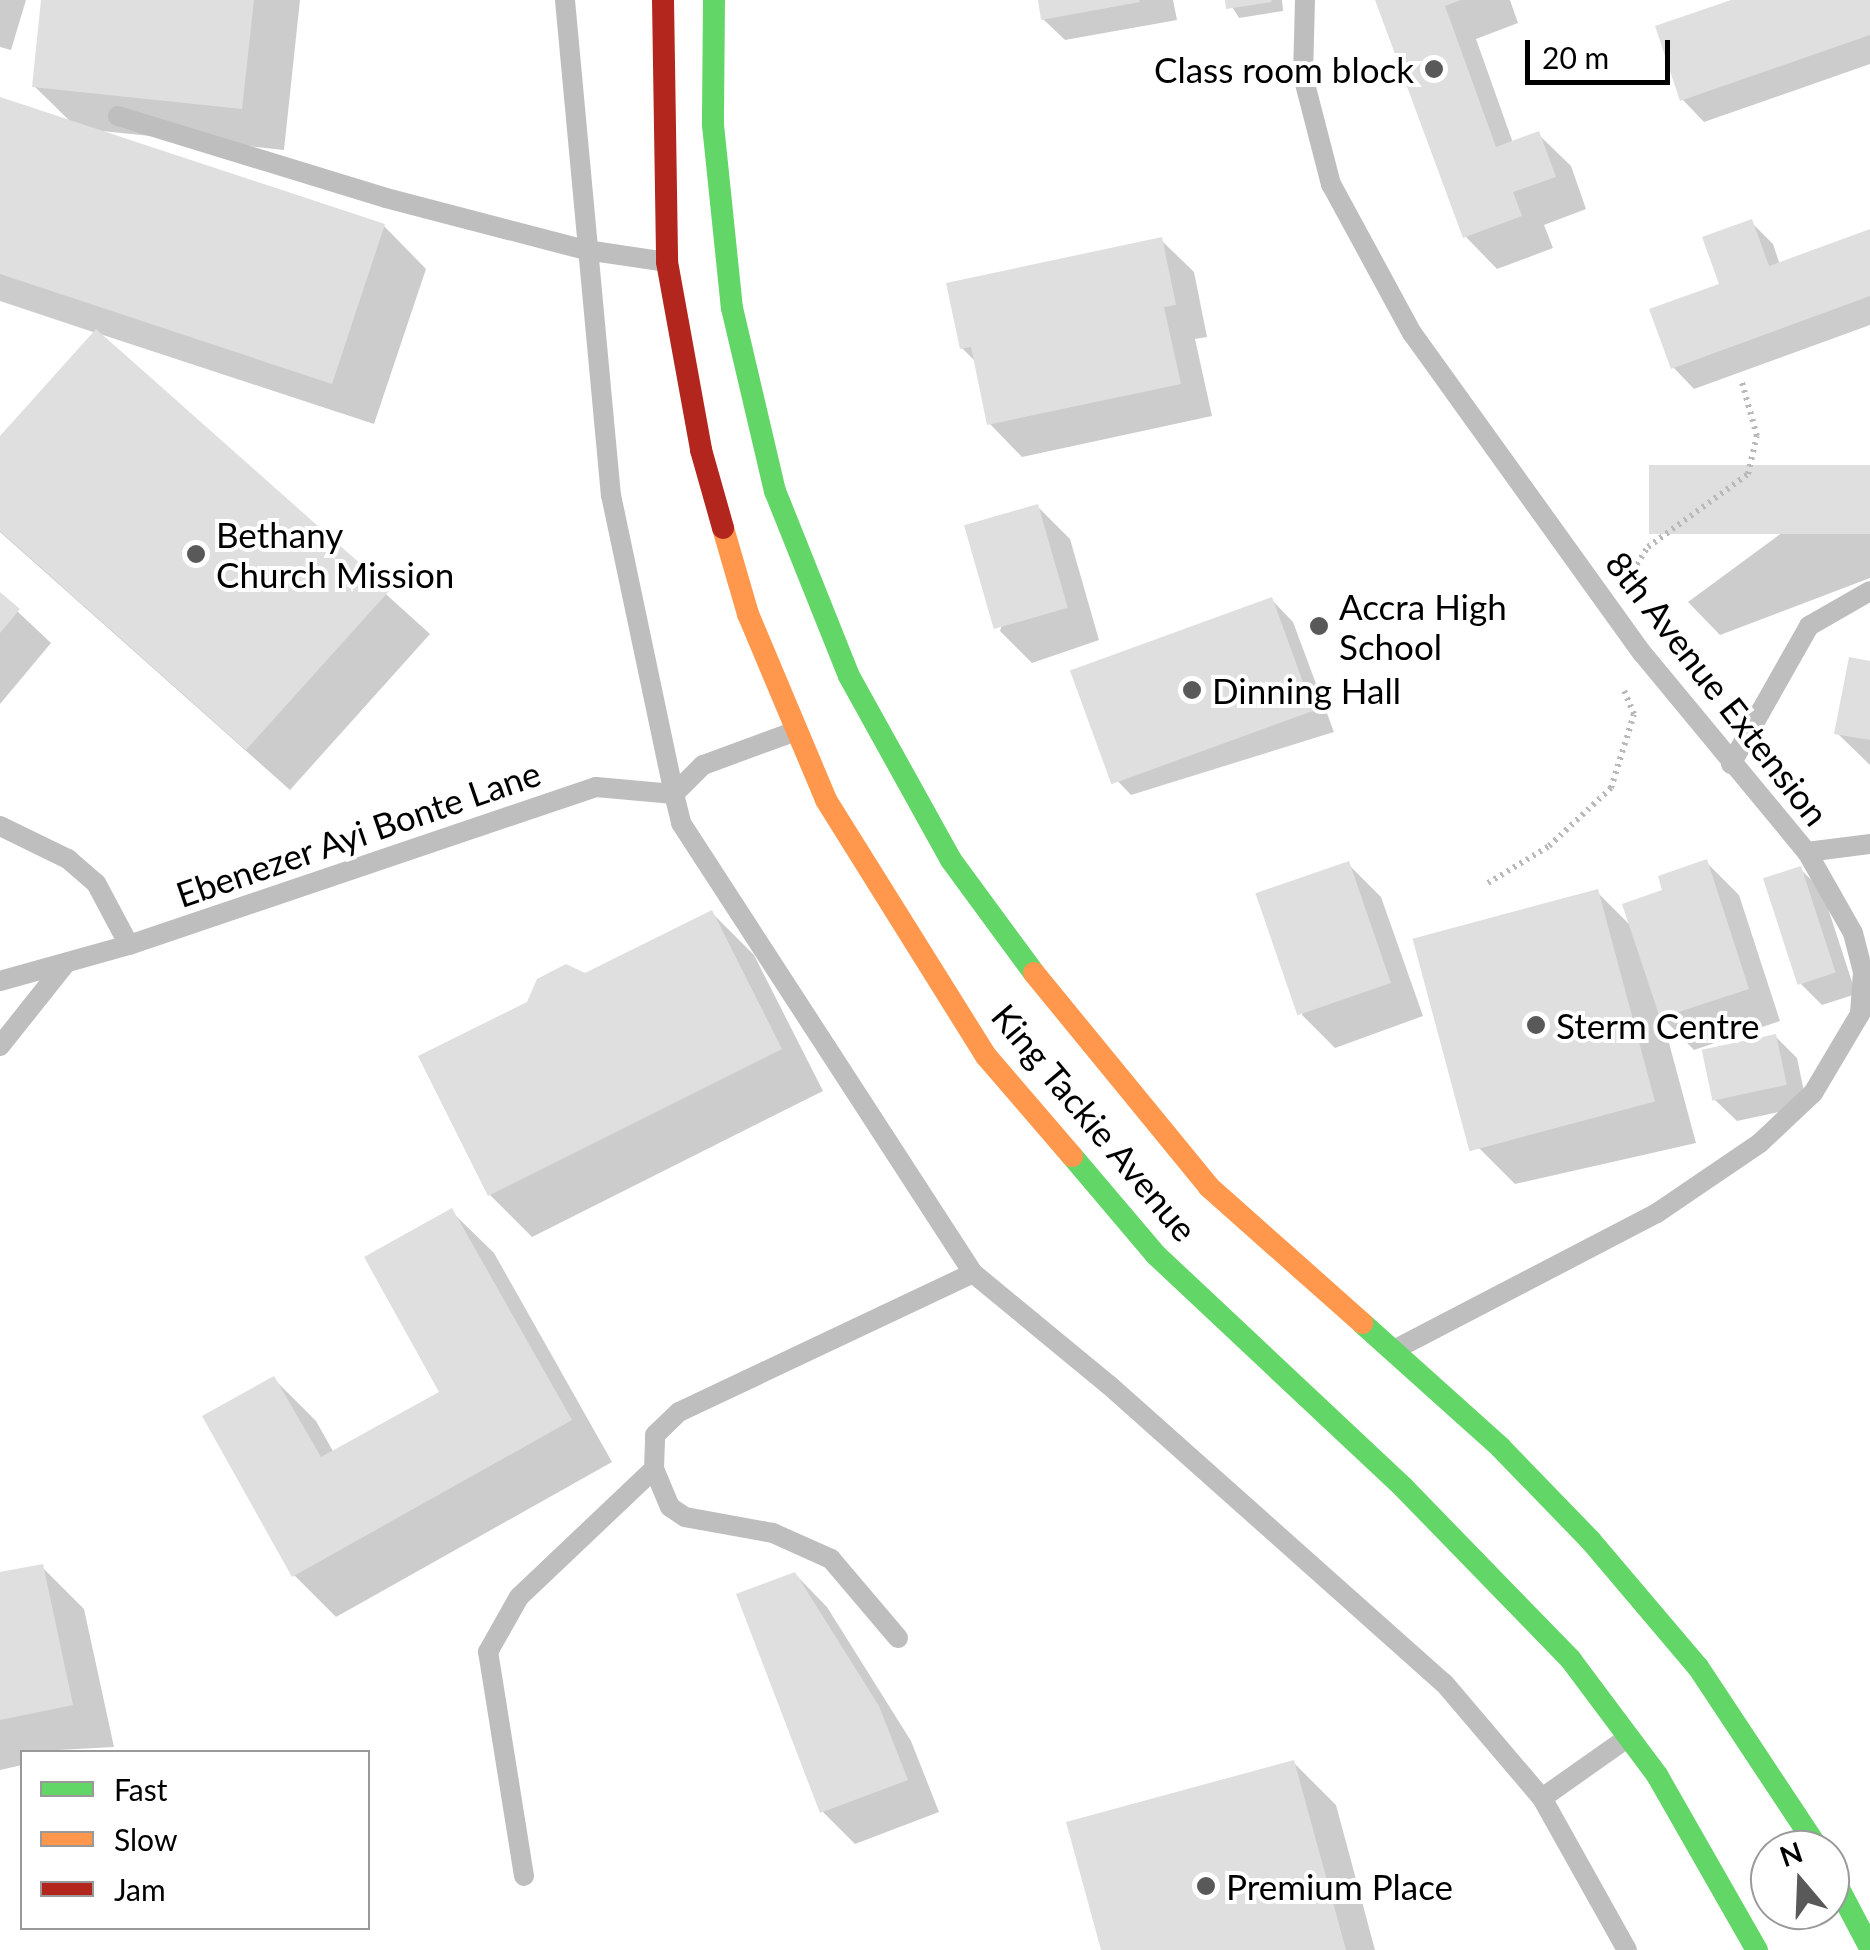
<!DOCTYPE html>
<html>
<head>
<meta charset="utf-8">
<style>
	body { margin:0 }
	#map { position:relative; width:1870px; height:1950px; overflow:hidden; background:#fff; font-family:Lato,sans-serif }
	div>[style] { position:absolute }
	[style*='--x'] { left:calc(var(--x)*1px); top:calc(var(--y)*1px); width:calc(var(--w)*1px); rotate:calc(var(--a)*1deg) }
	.shadow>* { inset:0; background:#0003 }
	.building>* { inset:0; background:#dfdfdf; transform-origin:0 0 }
	.path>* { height:6px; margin-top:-3px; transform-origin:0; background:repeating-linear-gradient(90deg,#b9b9b9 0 2.5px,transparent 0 7.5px) }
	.lane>* { height:20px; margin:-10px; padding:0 10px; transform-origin:10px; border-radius:10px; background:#bebebe }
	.fast>* { height:22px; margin:-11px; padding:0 11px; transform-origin:11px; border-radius:11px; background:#63d668 }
	.slow>* { height:22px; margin:-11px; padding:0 11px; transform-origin:11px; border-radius:11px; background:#ff974d }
	.jam>* { height:22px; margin:-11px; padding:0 11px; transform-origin:11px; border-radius:11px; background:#b3261e }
	.dots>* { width:28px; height:28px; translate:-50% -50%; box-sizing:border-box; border:5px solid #fff; border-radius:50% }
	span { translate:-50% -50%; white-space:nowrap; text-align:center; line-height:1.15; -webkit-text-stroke:8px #fff; paint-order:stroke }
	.poi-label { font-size:35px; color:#000 }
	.right { translate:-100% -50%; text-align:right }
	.left { translate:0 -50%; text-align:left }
	.street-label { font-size:35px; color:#000 }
	.legend { position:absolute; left:20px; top:1750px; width:350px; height:180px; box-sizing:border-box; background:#fff; border:2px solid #999; margin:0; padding:12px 18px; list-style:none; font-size:30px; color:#000 }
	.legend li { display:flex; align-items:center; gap:20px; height:50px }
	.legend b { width:50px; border:2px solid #999 }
	.north { position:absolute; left:1750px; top:1830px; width:100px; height:100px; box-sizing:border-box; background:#fff; border:2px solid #999; border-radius:50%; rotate:341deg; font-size:28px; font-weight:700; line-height:40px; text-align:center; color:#000 }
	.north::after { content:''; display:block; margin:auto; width:35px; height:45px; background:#595959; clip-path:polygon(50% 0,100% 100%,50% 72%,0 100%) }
	.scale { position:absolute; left:1525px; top:40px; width:145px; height:45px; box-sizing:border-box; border:5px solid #000; border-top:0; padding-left:12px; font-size:30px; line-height:35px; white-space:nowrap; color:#000; -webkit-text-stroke:8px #fff; paint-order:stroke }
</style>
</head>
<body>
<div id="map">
	<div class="shadow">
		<div style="clip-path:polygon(0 0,26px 0,11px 50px,0 47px)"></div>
		<div style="clip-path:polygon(43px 0,300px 0,284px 150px,102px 131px,384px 226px,426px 269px,374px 424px,97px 333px,430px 634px,290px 790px,0 532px,0 440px,96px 333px,0 301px,0 100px,72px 123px,34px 86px)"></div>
		<div style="clip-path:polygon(1040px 0,1173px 0,1177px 20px,1065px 40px,1043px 19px)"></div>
		<div style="clip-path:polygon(1228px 0,1282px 0,1283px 11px,1239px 18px)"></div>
		<div style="clip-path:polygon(1378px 0,1510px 0,1518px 23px,1476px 39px,1513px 143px,1538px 134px,1571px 166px,1586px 209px,1544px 225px,1553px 248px,1497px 269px,1465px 236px)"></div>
		<div style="clip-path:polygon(1738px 0,1870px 0,1870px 64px,1704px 122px,1683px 100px)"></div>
		<div style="clip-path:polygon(1751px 222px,1773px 244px,1780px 265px,1870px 232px,1870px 325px,1694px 389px,1673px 367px,1723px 286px)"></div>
		<div style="clip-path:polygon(1161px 240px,1194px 272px,1207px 337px,1195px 339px,1212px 416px,1022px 457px,990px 424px,976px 362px,962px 348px)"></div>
		<div style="clip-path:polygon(1870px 468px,1870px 578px,1720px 635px,1688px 602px)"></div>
		<div style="clip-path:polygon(1038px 507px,1070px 539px,1099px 640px,1032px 663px,1000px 631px)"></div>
		<div style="clip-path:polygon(0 595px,51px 643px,0 704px)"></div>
		<div style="clip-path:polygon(1272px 600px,1293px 622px,1334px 732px,1131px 795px,1110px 773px)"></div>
		<div style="clip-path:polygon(1870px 663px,1870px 765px,1837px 733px)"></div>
		<div style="clip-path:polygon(1706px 862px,1739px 895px,1780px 1021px,1694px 1050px,1662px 1017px,1696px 1143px,1515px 1184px,1473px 1142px,1597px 892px,1632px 927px)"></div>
		<div style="clip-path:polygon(1348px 864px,1381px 897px,1423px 1016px,1335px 1048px,1302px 1015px)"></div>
		<div style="clip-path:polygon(1800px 869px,1822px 890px,1856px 994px,1822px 1005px,1800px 983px)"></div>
		<div style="clip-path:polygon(712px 913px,754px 955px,823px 1091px,532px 1237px,490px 1195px,585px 976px)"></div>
		<div style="clip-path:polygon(1776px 1037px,1797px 1058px,1807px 1106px,1737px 1121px,1715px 1100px)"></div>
		<div style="clip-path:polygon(451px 1211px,494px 1253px,612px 1462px,336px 1617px,294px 1575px,274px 1379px,316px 1421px,334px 1453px,442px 1393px)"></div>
		<div style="clip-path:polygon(42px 1567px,84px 1609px,114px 1747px,22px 1752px,22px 1765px,0 1770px,0 1574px)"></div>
		<div style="clip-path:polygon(795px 1574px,827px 1607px,911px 1741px,939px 1812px,855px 1844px,823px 1812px)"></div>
		<div style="clip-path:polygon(1294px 1763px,1336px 1805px,1375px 1950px,1104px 1950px)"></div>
	</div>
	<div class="building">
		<div style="clip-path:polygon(41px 0,254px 0,242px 109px,32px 87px)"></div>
		<div style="clip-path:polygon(1038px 0,1139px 0,1140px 2px,1041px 20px)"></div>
		<div style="clip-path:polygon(1225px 0,1271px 0,1272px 2px,1226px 9px)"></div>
		<div style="clip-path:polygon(1375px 0,1461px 0,1445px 6px,1496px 147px,1539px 131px,1556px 177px,1513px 192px,1522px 216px,1463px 238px)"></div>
		<div style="clip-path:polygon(1731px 0,1870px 0,1870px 35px,1680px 101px,1655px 26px)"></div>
		<div style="clip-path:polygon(0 97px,385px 224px,332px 384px,0 274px)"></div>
		<div style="clip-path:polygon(1752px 219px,1769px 266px,1870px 229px,1870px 296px,1671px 369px,1649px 309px,1719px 284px,1702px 237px)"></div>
		<div style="clip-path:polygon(1162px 237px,1176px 305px,1164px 307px,1181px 384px,987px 425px,971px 347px,960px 349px,946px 283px)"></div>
		<div style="clip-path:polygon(96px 329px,390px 590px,246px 750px,0 531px,0 436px)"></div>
		<div style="left:1870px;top:465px;width:69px;height:221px;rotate:90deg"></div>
		<div style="left:1038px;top:504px;width:108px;height:77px;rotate:74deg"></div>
		<div style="clip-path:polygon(0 592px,20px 609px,0 633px)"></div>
		<div style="left:1272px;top:597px;width:121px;height:215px;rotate:70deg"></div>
		<div style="clip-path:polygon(1849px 657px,1870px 661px,1870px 740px,1834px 734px)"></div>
		<div style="clip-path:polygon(1707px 859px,1749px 989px,1660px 1018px,1622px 904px,1662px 890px,1658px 876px)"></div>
		<div style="left:1349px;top:861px;width:129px;height:99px;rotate:71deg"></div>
		<div style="left:1801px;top:866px;width:112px;height:40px;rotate:72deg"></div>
		<div style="left:1598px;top:889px;width:220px;height:192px;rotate:75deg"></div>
		<div style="clip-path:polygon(712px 910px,782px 1049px,488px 1196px,418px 1056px,527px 1002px,537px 979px,566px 964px,585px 973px)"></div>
		<div style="left:1776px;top:1034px;width:52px;height:76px;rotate:78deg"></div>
		<div style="clip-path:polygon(452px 1208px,572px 1420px,292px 1577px,202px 1416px,274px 1376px,321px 1457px,439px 1392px,364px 1257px)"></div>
		<div style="clip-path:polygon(43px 1564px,73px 1705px,0 1720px,0 1572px)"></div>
		<div style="clip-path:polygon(795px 1572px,879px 1706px,908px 1780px,820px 1813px,736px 1594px)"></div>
		<div style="clip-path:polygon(1294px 1760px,1346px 1950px,1101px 1950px,1066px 1822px)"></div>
	</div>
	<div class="path">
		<div style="--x:1629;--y:577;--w:36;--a:-58"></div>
		<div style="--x:1648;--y:547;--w:124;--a:-36.1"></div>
		<div style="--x:1748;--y:474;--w:39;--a:-77"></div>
		<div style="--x:1757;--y:436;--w:59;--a:-105.7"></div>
		<div style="--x:1488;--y:883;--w:71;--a:-31.2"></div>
		<div style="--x:1549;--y:846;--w:85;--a:-43.1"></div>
		<div style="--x:1611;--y:788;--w:77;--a:-72.7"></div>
		<div style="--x:1634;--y:714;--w:25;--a:-113"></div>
	</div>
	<div class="lane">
		<div style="--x:1305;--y:0;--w:76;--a:91.5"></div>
		<div style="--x:1303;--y:76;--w:112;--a:75.5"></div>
		<div style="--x:1331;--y:184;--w:170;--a:61.5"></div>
		<div style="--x:1412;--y:333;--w:395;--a:54.3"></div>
		<div style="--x:1643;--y:654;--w:257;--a:50.4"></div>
		<div style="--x:1807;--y:852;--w:93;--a:60.4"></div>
		<div style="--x:1853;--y:933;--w:40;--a:75.6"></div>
		<div style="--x:1863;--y:972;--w:42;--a:94.1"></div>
		<div style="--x:1860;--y:1014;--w:92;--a:120.7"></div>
		<div style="--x:1813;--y:1093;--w:73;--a:136.7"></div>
		<div style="--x:1760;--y:1143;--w:125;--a:145.8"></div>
		<div style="--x:1657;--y:1213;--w:297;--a:152.5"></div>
		<div style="--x:118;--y:116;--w:280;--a:17"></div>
		<div style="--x:386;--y:198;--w:207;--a:14.6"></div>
		<div style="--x:586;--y:250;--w:81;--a:8.5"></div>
		<div style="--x:796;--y:731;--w:99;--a:159.9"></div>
		<div style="--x:703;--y:765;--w:41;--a:135"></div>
		<div style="--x:674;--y:794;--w:30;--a:76"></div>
		<div style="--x:681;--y:823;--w:536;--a:57.02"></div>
		<div style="--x:973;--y:1273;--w:176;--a:39.5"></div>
		<div style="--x:1109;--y:1385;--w:448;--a:41.7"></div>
		<div style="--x:1444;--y:1683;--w:151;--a:49.6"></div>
		<div style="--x:1542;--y:1798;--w:104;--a:-35.2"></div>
		<div style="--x:1731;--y:764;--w:159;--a:-60.5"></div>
		<div style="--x:1809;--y:626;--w:70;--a:-29.8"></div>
		<div style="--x:0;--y:826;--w:76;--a:25.9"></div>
		<div style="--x:68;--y:859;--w:37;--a:41"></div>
		<div style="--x:96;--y:883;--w:70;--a:62"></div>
		<div style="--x:1807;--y:852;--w:64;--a:-7.2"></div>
		<div style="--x:0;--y:981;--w:134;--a:-15.6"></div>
		<div style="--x:129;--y:945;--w:493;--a:-18.7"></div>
		<div style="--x:596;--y:787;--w:78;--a:5.1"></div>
		<div style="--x:674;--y:794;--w:305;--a:-101.9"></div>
		<div style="--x:611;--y:496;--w:498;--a:-95.3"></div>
		<div style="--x:0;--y:1046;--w:106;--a:-51.5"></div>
		<div style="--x:898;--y:1638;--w:104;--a:-130.3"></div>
		<div style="--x:831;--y:1559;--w:64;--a:-155.9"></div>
		<div style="--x:773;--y:1533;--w:89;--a:-169.7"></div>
		<div style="--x:685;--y:1517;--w:18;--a:-146"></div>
		<div style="--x:670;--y:1507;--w:41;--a:-112.8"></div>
		<div style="--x:654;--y:1469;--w:34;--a:-88"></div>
		<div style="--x:655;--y:1435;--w:33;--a:-44"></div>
		<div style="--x:679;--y:1412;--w:325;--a:-25.3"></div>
		<div style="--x:1542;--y:1798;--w:174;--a:60.8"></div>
		<div style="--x:524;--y:1876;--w:227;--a:-99.1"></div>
		<div style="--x:488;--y:1652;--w:63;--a:-60.6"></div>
		<div style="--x:519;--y:1597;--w:186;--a:-43.5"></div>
	</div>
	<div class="fast">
		<div style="--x:714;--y:0;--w:125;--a:90.5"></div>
		<div style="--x:713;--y:125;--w:184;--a:84.1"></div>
		<div style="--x:732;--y:308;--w:188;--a:76.8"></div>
		<div style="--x:775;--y:491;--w:199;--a:68.2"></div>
		<div style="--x:849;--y:676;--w:210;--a:61"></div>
		<div style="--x:951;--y:860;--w:140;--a:53.7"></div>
		<div style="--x:1072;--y:1156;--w:130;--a:49.7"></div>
		<div style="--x:1156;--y:1255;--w:339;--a:43.2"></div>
		<div style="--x:1403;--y:1487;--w:241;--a:45.8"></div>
		<div style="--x:1571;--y:1660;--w:144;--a:53.2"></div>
		<div style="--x:1657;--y:1775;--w:202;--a:60.3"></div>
		<div style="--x:1362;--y:1323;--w:186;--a:41.9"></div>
		<div style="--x:1500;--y:1447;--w:131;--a:45.9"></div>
		<div style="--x:1591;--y:1541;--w:165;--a:49.7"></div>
		<div style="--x:1698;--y:1667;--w:219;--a:56.5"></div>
		<div style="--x:1830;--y:1872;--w:86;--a:62.2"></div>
	</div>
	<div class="slow">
		<div style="--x:723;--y:528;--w:90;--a:73.8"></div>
		<div style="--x:748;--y:614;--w:202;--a:67.2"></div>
		<div style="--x:826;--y:800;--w:302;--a:58"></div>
		<div style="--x:986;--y:1056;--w:132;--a:49.3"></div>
		<div style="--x:1034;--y:973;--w:276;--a:50.7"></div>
		<div style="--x:1209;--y:1187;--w:205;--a:41.6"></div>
	</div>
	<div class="jam">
		<div style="--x:663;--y:0;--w:262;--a:89.1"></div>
		<div style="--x:667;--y:262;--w:191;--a:79.7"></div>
		<div style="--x:701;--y:450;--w:81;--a:74.2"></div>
	</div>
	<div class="dots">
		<div style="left:1434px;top:69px;background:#595959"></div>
		<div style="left:196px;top:554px;background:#595959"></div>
		<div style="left:1319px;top:626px;background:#595959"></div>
		<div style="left:1192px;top:690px;background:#595959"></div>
		<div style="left:1536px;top:1025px;background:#595959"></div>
		<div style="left:1206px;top:1886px;background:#595959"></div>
	</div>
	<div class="poi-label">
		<span class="right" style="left:1414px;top:69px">Class room block</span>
		<span class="left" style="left:216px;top:554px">Bethany<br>Church Mission</span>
		<span class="left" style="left:1339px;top:626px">Accra High<br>School</span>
		<span class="left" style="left:1212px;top:690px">Dinning Hall</span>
		<span class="left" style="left:1556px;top:1025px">Sterm Centre</span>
		<span class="left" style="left:1226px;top:1886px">Premium Place</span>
	</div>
	<div class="street-label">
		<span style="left:1718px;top:688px;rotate:52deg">8th Avenue Extension</span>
		<span style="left:358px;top:833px;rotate:-19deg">Ebenezer Ayi Bonte Lane</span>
		<span style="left:1095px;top:1122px;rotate:50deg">King Tackie Avenue</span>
	</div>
	<ul class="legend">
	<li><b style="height:12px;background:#63d668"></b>Fast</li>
	<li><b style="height:12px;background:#ff974d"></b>Slow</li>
	<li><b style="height:12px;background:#b3261e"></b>Jam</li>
	</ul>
	<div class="north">N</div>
	<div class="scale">20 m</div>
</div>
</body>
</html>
